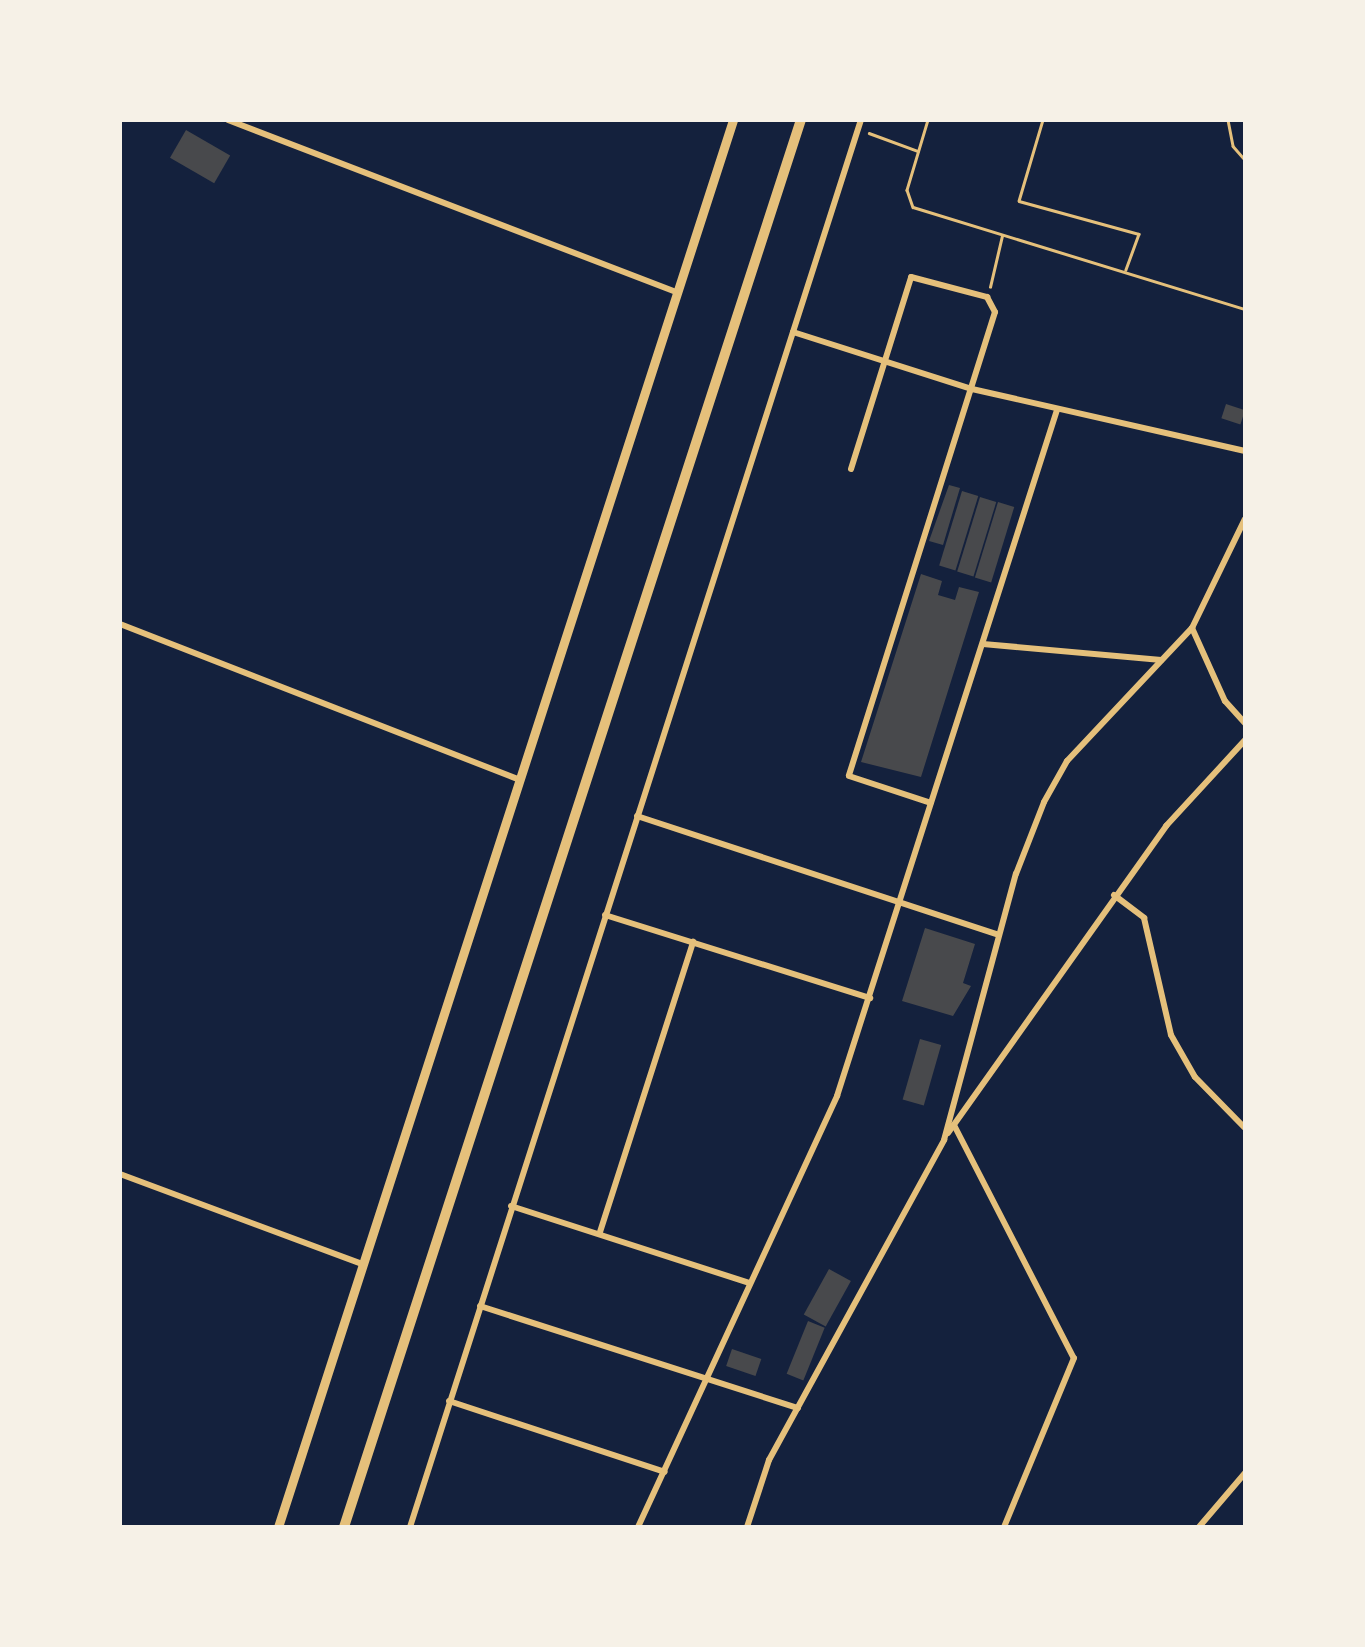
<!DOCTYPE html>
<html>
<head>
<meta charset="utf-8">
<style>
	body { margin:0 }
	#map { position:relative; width:1365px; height:1647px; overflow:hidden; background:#14213d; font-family:"Public Sans",sans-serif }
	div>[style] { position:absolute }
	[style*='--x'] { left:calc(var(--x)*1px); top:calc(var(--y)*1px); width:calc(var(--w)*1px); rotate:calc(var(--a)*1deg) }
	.building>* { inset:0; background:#48494c; transform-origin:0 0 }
	.path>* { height:2.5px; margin:-1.25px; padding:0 1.25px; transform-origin:1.25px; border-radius:1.25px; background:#e5c07b }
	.minor>* { height:6px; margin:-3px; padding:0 3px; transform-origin:3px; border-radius:3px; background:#e5c07b }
	.tertiary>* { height:9px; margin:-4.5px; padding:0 4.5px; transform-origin:4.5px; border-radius:4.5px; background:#e5c07b }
	.primary>* { height:10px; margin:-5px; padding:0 5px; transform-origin:5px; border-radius:5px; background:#e5c07b }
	span { translate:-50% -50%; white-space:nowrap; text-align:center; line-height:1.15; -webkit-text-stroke:8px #f6f1e7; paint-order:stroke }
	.frame { position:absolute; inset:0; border:122px solid #f6f1e7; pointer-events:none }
</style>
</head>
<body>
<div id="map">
	<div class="building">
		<div style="left:186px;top:130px;width:51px;height:32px;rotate:30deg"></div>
		<div style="left:1226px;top:404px;width:20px;height:15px;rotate:18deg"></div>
		<div style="clip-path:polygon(949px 485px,960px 488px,943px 545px,929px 541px)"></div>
		<div style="left:962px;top:491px;width:17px;height:78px;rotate:17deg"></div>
		<div style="left:980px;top:497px;width:17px;height:78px;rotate:17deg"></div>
		<div style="left:998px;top:502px;width:17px;height:79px;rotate:17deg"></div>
		<div style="clip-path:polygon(921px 574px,942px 581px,938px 595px,955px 600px,959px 587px,979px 592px,921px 777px,861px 762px)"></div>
		<div style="clip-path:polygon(925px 928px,975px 944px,963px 983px,971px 986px,953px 1016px,902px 1001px)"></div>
		<div style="left:920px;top:1039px;width:22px;height:63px;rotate:16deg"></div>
		<div style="left:829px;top:1269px;width:25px;height:52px;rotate:29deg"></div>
		<div style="left:808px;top:1321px;width:18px;height:57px;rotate:22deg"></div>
		<div style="left:732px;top:1349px;width:31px;height:18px;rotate:19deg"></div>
	</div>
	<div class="path">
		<div style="--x:928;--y:120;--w:73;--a:106.7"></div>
		<div style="--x:907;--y:190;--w:18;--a:71"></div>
		<div style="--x:913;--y:207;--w:347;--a:17.1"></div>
		<div style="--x:1043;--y:120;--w:84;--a:106.5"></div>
		<div style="--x:1019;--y:201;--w:124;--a:15.4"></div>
		<div style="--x:1139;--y:234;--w:38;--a:110"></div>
		<div style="--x:1228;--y:120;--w:26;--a:79"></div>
		<div style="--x:1233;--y:146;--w:18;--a:49"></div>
		<div style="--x:869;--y:133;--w:52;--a:20.2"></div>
		<div style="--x:990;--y:287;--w:52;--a:-76.8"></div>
	</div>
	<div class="minor">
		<div style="--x:228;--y:120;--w:480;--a:21"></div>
		<div style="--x:793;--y:332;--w:188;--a:17.7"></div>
		<div style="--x:972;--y:389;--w:280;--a:12.8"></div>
		<div style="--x:851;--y:469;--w:201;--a:-72.6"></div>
		<div style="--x:911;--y:277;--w:79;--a:14.7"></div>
		<div style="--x:987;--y:297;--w:17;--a:62"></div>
		<div style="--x:995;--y:312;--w:486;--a:107.5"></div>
		<div style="--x:849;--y:776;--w:86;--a:18.2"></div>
		<div style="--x:120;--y:624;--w:425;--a:21.3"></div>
		<div style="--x:1192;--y:628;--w:80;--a:65.7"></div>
		<div style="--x:1225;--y:701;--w:30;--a:48"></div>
		<div style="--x:983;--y:644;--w:179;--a:5.1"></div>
		<div style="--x:637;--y:816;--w:380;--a:18.2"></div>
		<div style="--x:1114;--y:895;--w:38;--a:37"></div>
		<div style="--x:1144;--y:918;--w:120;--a:77"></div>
		<div style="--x:1171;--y:1035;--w:48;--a:60.3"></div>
		<div style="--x:1195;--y:1077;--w:71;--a:45.6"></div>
		<div style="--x:605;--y:915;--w:278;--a:17.4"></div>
		<div style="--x:954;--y:1125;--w:262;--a:62.8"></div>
		<div style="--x:1074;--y:1358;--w:183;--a:112.5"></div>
		<div style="--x:948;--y:1133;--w:377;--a:-54.6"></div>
		<div style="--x:1166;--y:826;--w:117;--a:-47.4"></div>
		<div style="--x:120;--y:1174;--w:258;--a:20.4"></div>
		<div style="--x:511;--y:1206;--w:251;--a:17.9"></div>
		<div style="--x:600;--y:1232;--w:305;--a:-72.2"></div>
		<div style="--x:480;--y:1306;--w:334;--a:17.8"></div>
		<div style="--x:449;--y:1401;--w:227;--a:18.2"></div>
		<div style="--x:410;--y:1527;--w:1478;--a:-72.23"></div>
		<div style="--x:638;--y:1527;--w:475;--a:-65.2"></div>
		<div style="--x:837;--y:1096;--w:720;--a:-72.22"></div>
		<div style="--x:747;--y:1527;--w:71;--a:-71.8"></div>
		<div style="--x:769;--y:1460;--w:365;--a:-61.3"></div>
		<div style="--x:944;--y:1140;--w:276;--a:-74.9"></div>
		<div style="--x:1016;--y:874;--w:77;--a:-68.7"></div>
		<div style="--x:1044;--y:802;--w:47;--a:-60.7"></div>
		<div style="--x:1067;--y:761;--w:183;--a:-46.8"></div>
		<div style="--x:1192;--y:628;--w:121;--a:-64.1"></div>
		<div style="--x:1199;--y:1527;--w:71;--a:-49.6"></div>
	</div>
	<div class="tertiary">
		<div style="--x:278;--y:1527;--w:1479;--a:-72.08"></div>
	</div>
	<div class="primary">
		<div style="--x:344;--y:1527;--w:1479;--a:-72.01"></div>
	</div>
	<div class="frame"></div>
</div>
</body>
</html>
